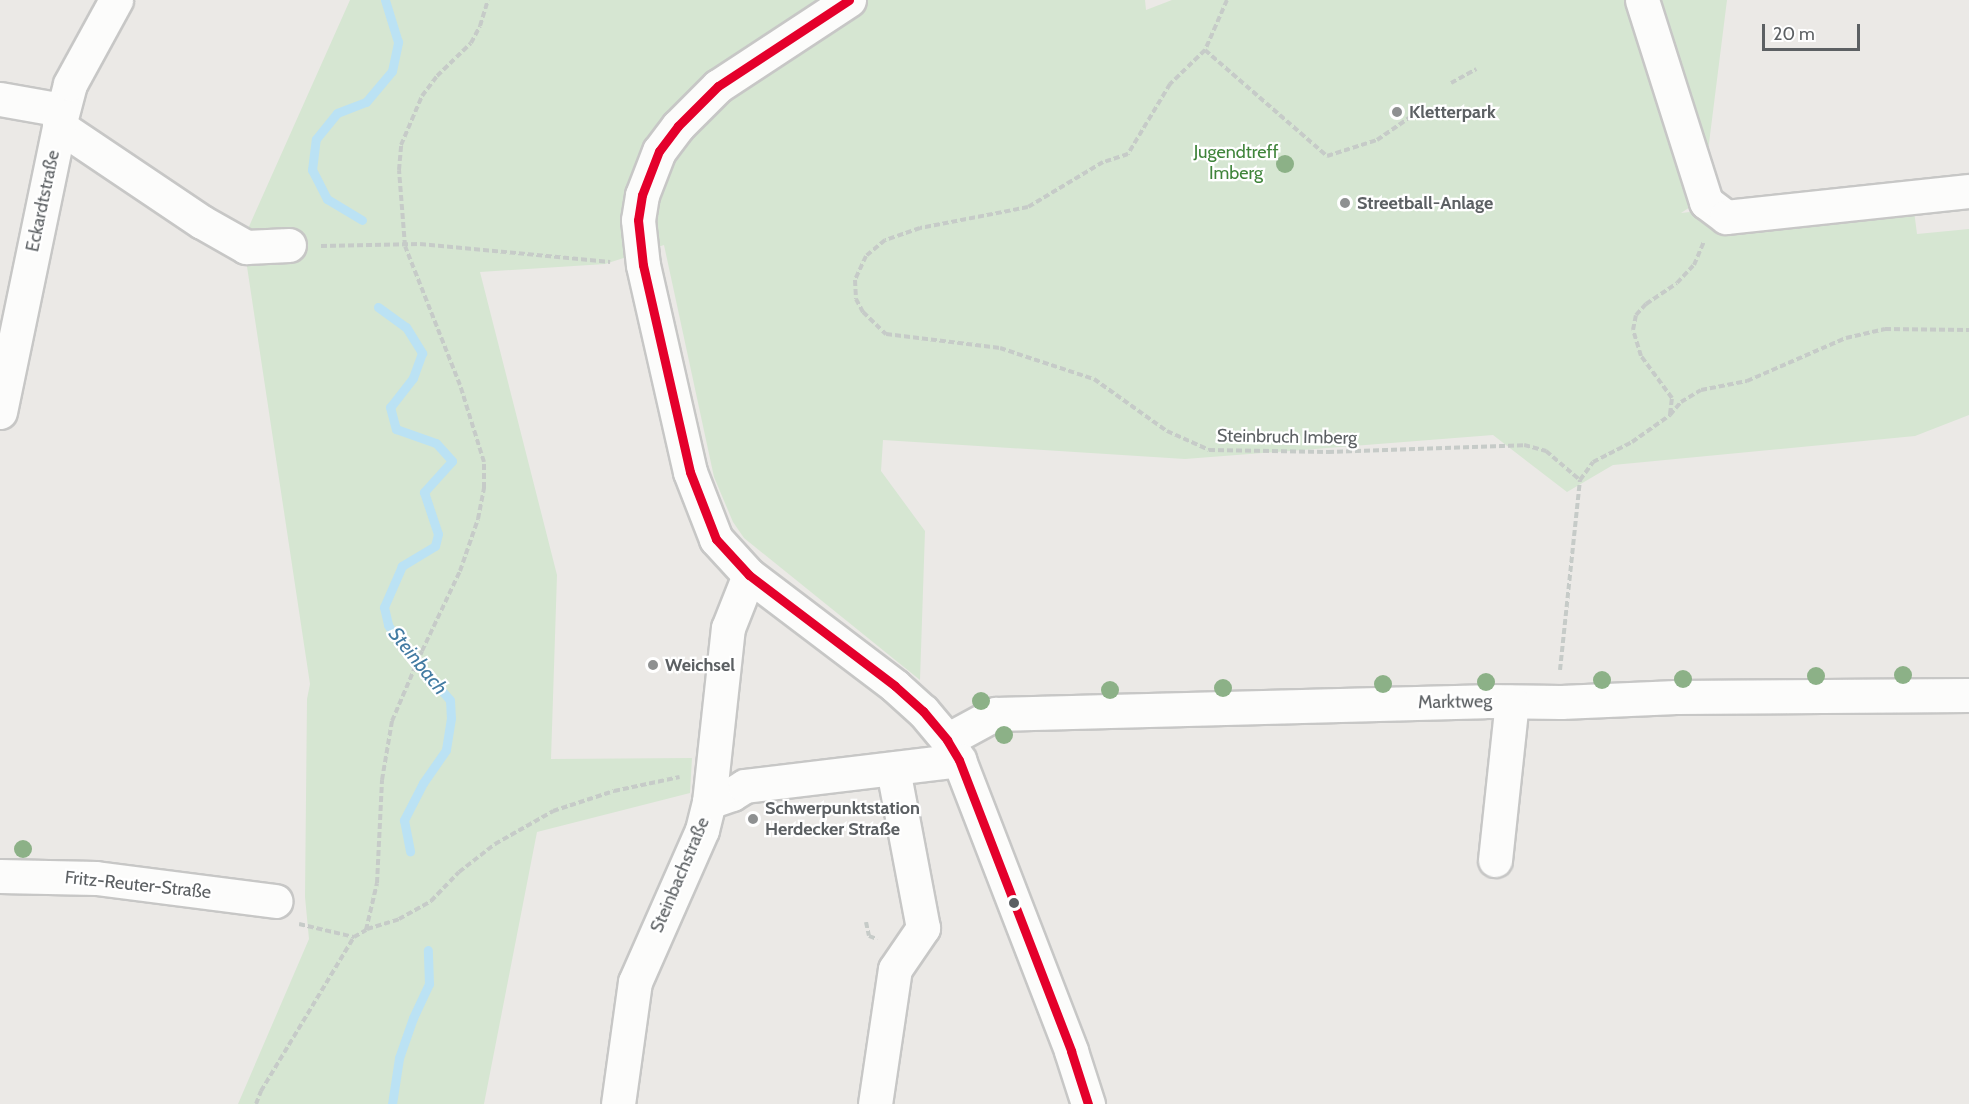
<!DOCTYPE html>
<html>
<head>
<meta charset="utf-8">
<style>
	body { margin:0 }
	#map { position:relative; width:1969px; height:1104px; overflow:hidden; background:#ebe9e6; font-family:Cabin,sans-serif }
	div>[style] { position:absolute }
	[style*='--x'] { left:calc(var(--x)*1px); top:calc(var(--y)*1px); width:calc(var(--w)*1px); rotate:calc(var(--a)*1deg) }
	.green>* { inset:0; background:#d6e6d2 }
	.stream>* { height:9px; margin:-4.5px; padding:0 4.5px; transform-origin:4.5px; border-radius:4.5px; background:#bbe2f4 }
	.path>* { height:4px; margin-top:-2px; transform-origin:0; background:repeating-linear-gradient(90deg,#c6cbc8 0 6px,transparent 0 9px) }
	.roads { filter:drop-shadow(2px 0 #c7c7c6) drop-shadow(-2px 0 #c7c7c6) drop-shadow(0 2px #c7c7c6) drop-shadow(0 -2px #c7c7c6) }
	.minor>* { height:33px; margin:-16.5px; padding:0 16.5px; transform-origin:16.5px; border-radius:16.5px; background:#fcfcfb }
	.bus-1>* { height:9px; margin:-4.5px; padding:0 4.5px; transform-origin:4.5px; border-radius:4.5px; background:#e4002b }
	.trees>* { width:18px; height:18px; margin:-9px; border-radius:50%; background:#8cb187 }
	.dots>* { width:16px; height:16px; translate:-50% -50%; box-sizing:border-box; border:3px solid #fff; border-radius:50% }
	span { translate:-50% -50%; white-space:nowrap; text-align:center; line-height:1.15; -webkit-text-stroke:4.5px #fff; paint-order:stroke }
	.poi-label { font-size:18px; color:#5c6063; font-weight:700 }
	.left { translate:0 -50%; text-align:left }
	.park-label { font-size:18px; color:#3f843a }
	.street-label { font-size:18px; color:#5c6063 }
	.water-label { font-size:20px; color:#427ba2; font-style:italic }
	.scale { position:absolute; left:1762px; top:24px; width:98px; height:27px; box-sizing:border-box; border:3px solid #5c6063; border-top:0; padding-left:8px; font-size:18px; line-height:21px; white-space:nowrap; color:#5c6063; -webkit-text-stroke:4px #fff; paint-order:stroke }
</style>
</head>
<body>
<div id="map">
	<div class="green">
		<div style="clip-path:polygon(350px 0,1145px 0,1146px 10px,1172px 0,1727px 0,1702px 199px,1681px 213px,1911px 187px,1917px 234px,1969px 229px,1969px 415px,1915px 436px,1613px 465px,1567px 492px,1493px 435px,1185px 459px,883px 440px,881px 471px,925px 531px,920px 680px,744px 538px,733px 522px,714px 477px,664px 245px,605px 264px,480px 272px,557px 575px,551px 759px,692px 758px,690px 793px,537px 832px,484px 1104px,238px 1104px,309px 939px,305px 897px,307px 699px,310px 684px,243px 240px)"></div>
	</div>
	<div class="stream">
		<div style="--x:362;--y:220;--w:41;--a:-149"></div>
		<div style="--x:327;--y:199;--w:33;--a:-117"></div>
		<div style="--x:312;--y:170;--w:31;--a:-83"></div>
		<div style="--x:316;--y:139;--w:33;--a:-51"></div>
		<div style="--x:337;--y:113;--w:31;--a:-21"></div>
		<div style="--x:366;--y:102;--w:40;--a:-50"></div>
		<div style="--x:392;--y:71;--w:30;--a:-78"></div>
		<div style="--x:398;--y:42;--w:44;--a:-107.2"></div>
		<div style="--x:378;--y:307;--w:34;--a:36"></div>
		<div style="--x:406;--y:327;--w:31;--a:58"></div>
		<div style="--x:422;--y:353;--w:27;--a:110"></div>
		<div style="--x:413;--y:378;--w:37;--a:128"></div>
		<div style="--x:390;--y:407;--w:23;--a:75"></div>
		<div style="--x:396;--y:429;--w:42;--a:19.3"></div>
		<div style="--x:436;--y:443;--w:24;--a:48"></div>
		<div style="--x:452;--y:461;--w:42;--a:132.1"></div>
		<div style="--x:424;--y:492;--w:44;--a:71.6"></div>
		<div style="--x:438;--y:534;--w:12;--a:104"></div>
		<div style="--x:435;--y:546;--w:39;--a:149"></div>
		<div style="--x:402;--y:566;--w:45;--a:113.7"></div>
		<div style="--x:384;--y:607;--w:18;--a:77"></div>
		<div style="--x:388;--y:625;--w:23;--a:56"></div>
		<div style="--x:401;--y:644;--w:74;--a:48.8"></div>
		<div style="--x:450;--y:700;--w:18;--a:87"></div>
		<div style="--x:451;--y:718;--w:32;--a:99"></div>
		<div style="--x:446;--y:750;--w:40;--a:124.9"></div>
		<div style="--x:423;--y:783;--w:42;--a:117.2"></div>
		<div style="--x:404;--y:820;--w:32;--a:79"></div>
		<div style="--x:392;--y:1104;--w:47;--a:-81.3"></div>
		<div style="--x:399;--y:1058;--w:42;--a:-70.7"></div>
		<div style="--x:413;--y:1018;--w:38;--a:-65"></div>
		<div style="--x:429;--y:984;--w:34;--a:-92"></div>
	</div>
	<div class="path">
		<div style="--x:1227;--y:0;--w:55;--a:113.7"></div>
		<div style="--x:1205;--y:50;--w:49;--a:135.8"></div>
		<div style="--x:1170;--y:84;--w:82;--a:121"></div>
		<div style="--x:1128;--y:154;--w:26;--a:162"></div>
		<div style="--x:1103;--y:162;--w:87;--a:149"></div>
		<div style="--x:1028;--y:207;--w:110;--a:169"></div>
		<div style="--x:920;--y:228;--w:37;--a:161"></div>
		<div style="--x:885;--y:240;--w:25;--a:140"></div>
		<div style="--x:866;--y:256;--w:26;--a:115"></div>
		<div style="--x:855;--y:280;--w:19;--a:87"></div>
		<div style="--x:856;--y:299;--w:15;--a:62"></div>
		<div style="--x:863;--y:312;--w:32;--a:44"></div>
		<div style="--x:886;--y:334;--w:115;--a:7"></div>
		<div style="--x:1000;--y:348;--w:99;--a:18.3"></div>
		<div style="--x:1094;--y:379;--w:90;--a:35.5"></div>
		<div style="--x:1167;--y:431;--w:46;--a:24.3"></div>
		<div style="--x:1209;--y:450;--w:119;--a:1"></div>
		<div style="--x:1328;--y:452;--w:196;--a:-2"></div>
		<div style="--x:1524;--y:445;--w:23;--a:15"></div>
		<div style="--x:1546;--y:451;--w:45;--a:40.5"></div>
		<div style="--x:1205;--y:50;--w:162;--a:41"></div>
		<div style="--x:1327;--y:156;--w:52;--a:-17.7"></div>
		<div style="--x:1377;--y:140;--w:55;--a:-34.6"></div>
		<div style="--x:1451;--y:83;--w:29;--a:-29"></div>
		<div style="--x:321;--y:246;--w:99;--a:-1.2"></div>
		<div style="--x:420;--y:244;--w:191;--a:5.4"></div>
		<div style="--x:1670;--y:414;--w:16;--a:-83"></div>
		<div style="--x:1672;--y:398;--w:52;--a:-126.4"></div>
		<div style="--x:1641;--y:356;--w:27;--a:-107"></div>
		<div style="--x:1633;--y:330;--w:15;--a:-79"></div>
		<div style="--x:1636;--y:315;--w:15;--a:-48"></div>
		<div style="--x:1646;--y:304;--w:37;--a:-34"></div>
		<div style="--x:1677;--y:283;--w:25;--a:-47"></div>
		<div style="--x:1694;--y:265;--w:26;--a:-67"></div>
		<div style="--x:1560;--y:670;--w:191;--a:-84"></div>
		<div style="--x:1580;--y:480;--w:22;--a:-54"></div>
		<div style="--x:1593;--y:462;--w:44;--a:-27.1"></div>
		<div style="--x:1632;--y:442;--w:47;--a:-35.4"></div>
		<div style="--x:1670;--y:415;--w:17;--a:-50"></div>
		<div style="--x:1681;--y:402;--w:23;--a:-31"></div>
		<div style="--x:1701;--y:390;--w:47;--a:-11.1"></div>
		<div style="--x:1747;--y:381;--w:108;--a:-23.5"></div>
		<div style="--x:1846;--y:338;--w:40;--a:-13"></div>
		<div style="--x:1885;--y:329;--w:84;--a:0.7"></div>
		<div style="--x:866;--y:922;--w:14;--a:78"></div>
		<div style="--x:869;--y:936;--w:9;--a:21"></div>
		<div style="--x:299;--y:924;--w:57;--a:13.3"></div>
		<div style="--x:367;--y:929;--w:34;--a:-17"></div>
		<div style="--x:399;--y:919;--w:37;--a:-29"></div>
		<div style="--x:431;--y:901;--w:40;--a:-46"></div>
		<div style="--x:459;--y:872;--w:46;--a:-37.9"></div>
		<div style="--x:495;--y:844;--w:67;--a:-29.6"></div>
		<div style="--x:553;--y:811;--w:64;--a:-18.2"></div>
		<div style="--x:614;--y:791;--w:67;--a:-12"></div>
		<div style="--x:256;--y:1104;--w:14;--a:-69"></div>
		<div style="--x:261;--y:1091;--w:180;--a:-58.9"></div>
		<div style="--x:354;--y:937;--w:14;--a:-30"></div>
		<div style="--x:366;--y:930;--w:48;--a:-76.8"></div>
		<div style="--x:377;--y:883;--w:103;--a:-87.2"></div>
		<div style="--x:382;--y:780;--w:60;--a:-80.4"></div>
		<div style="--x:392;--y:721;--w:76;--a:-66.8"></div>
		<div style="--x:422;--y:651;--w:89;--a:-64.6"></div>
		<div style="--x:460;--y:571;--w:55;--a:-70.9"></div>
		<div style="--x:478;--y:519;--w:32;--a:-79"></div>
		<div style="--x:484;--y:488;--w:26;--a:-90"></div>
		<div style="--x:484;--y:462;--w:81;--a:-107.3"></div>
		<div style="--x:460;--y:385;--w:149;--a:-111.6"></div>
		<div style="--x:405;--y:246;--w:76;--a:-94.5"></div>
		<div style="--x:399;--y:170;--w:25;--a:-85"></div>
		<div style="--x:401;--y:145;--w:53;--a:-66.8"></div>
		<div style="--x:422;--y:96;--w:25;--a:-53"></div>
		<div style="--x:437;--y:76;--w:47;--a:-44.1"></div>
		<div style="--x:471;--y:43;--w:19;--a:-62"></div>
		<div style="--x:480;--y:26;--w:27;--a:-73"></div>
	</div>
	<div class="roads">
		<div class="minor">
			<div style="--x:849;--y:0;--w:157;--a:146.7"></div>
			<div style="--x:718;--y:86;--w:57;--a:135"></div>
			<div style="--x:678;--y:126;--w:31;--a:127"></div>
			<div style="--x:659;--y:151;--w:47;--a:111.1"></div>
			<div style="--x:642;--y:195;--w:25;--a:99"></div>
			<div style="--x:638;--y:220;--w:45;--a:83.7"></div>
			<div style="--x:643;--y:265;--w:212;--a:77.2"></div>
			<div style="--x:690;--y:472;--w:72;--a:68.8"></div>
			<div style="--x:716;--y:539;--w:49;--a:47.5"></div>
			<div style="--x:749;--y:575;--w:183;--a:37.2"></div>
			<div style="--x:895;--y:686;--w:38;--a:42"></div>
			<div style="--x:923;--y:711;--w:38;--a:50"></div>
			<div style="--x:947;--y:740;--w:23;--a:59"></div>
			<div style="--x:959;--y:760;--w:312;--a:68.9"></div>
			<div style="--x:1071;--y:1051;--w:56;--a:72.2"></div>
			<div style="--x:1642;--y:0;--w:212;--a:72.4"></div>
			<div style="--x:1706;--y:202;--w:25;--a:37"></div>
			<div style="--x:1726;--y:217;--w:244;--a:-6.1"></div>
			<div style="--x:0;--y:99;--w:63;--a:10.1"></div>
			<div style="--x:59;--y:126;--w:172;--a:33.9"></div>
			<div style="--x:202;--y:222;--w:51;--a:29.6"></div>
			<div style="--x:246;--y:247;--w:43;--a:-2.7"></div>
			<div style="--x:0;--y:412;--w:292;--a:-78.3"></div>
			<div style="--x:59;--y:126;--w:43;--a:-75.3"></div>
			<div style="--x:70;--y:84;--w:96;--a:-61.3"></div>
			<div style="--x:947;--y:740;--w:55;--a:-28.4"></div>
			<div style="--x:995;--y:714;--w:489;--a:-1.5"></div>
			<div style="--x:1484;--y:701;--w:77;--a:0.7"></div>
			<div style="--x:1561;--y:702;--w:115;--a:-2.5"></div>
			<div style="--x:1676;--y:697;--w:293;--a:-0.4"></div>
			<div style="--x:709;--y:802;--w:24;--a:-19"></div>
			<div style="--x:732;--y:794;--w:15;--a:-32"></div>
			<div style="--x:745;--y:786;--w:216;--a:-6.9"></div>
			<div style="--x:1495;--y:860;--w:159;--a:-83.9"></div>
			<div style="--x:0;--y:876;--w:96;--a:1.2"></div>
			<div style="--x:96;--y:878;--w:181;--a:7.3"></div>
			<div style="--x:618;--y:1104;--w:123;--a:-82.1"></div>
			<div style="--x:635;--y:982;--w:166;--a:-66.2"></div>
			<div style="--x:702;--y:830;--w:29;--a:-76"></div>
			<div style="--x:709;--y:802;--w:175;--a:-83.8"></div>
			<div style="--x:728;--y:628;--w:57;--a:-68.4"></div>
			<div style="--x:875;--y:1104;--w:136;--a:-81.6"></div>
			<div style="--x:895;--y:969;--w:50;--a:-55.7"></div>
			<div style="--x:923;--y:928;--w:162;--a:-100.7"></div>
		</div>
	</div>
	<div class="bus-1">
		<div style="--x:849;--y:0;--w:157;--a:146.7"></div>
		<div style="--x:718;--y:86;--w:57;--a:135"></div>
		<div style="--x:678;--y:126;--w:31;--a:127"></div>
		<div style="--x:659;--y:151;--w:47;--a:111.1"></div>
		<div style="--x:642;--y:195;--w:25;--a:99"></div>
		<div style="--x:638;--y:220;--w:45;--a:83.7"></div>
		<div style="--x:643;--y:265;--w:212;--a:77.2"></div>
		<div style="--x:690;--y:472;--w:72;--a:68.8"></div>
		<div style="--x:716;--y:539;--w:49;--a:47.5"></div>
		<div style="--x:749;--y:575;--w:183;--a:37.2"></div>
		<div style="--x:895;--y:686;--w:38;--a:42"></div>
		<div style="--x:923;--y:711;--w:38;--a:50"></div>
		<div style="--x:947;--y:740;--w:23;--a:59"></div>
		<div style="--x:959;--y:760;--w:312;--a:68.9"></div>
		<div style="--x:1071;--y:1051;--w:56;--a:72.2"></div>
	</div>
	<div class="trees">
		<div style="left:1285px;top:164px"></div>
		<div style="left:1903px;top:675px"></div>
		<div style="left:1816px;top:676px"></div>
		<div style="left:1683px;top:679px"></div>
		<div style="left:1602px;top:680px"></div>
		<div style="left:1486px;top:682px"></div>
		<div style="left:1383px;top:684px"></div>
		<div style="left:1223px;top:688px"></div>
		<div style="left:1110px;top:690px"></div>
		<div style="left:981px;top:701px"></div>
		<div style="left:1004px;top:735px"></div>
		<div style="left:23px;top:849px"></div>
	</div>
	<div class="dots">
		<div style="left:1397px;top:112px;background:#8e9091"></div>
		<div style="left:1345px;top:203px;background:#8e9091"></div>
		<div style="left:653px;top:665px;background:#8e9091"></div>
		<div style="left:753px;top:819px;background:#8e9091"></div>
		<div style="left:1014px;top:903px;background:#5c6063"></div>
	</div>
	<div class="poi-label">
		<span class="left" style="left:1409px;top:112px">Kletterpark</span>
		<span class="left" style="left:1357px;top:203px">Streetball-Anlage</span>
		<span class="left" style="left:665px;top:665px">Weichsel</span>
		<span class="left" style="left:765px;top:819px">Schwerpunktstation<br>Herdecker Straße</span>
	</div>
	<div class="park-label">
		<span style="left:1236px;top:163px">Jugendtreff<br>Imberg</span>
	</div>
	<div class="street-label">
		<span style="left:43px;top:201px;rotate:-78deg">Eckardtstraße</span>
		<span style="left:1287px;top:437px;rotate:1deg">Steinbruch Imberg</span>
		<span style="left:1455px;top:702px;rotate:-1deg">Marktweg</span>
		<span style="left:680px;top:875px;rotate:-67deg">Steinbachstraße</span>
		<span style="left:138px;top:885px;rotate:6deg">Fritz-Reuter-Straße</span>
	</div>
	<div class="water-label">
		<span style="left:418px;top:661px;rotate:51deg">Steinbach</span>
	</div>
	<div class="scale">20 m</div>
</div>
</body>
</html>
